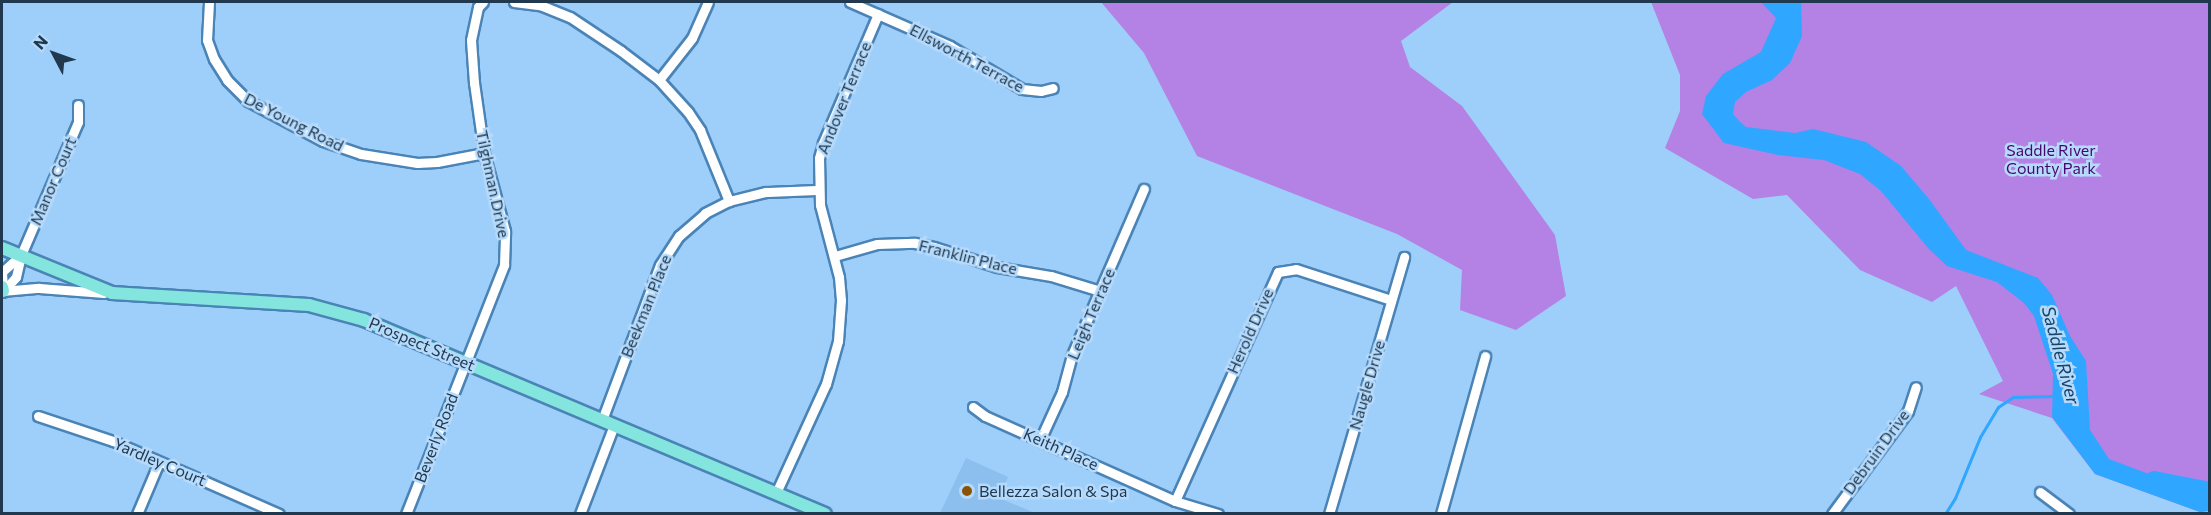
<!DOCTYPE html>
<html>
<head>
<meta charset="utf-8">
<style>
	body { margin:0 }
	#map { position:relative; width:2211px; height:515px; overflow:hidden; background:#9ecefa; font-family:Commissioner,sans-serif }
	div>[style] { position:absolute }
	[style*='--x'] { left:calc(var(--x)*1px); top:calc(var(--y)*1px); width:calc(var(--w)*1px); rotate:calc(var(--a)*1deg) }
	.built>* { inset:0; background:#8cbfed }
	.green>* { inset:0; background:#b481e4 }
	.water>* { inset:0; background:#2fa6ff }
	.stream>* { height:3px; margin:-1.5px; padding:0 1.5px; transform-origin:1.5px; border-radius:1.5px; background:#2fa6ff }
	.river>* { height:18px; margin:-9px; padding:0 9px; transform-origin:9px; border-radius:9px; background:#2fa6ff }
	.roads { filter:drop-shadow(2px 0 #4a84b7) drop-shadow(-2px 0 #4a84b7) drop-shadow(0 2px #4a84b7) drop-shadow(0 -2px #4a84b7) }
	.minor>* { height:9px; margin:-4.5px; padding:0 4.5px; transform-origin:4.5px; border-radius:4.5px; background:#fff }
	.major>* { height:12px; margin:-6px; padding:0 6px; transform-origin:6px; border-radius:6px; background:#83e5dd }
	.dots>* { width:16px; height:16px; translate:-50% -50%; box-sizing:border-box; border:3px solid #b6dafb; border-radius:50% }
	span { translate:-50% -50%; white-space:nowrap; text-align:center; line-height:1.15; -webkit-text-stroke:5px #b6dafb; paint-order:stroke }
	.street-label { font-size:16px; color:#20394f }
	.park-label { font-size:16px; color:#47076e }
	.poi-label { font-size:16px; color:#20394f }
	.left { translate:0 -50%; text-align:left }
	.water-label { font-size:18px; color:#174367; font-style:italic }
	.frame { position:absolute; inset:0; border:3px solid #20394f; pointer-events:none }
	.north { position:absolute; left:24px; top:24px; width:60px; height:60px; -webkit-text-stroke:4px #b6dafb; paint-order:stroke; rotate:311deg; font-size:16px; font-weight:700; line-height:24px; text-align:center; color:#20394f }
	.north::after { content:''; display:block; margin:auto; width:21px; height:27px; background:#20394f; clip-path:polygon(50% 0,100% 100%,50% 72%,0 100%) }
</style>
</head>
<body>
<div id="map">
	<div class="built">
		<div style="clip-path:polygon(966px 458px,1008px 477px,999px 498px,1035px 513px,940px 513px)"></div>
	</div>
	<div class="green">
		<div style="clip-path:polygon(1101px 2px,1453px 2px,1401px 41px,1410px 67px,1462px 106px,1555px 235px,1566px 296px,1516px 330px,1460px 310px,1462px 270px,1397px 234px,1197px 156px,1144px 53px)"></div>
		<div style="clip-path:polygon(1651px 2px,2209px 2px,2209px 511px,2200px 512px,2095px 474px,2052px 418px,1979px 394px,2003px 381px,1956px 286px,1932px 302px,1860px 270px,1787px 195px,1753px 199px,1665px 148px,1680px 111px,1680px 75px)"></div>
	</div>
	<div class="water">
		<div style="clip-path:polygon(1761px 2px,1801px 2px,1802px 36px,1790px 63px,1772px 80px,1746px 92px,1735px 102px,1733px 114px,1740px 122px,1746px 127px,1795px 133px,1813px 129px,1866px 142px,1901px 166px,1929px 199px,1966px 250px,2038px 278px,2052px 295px,2070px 336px,2086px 361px,2090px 430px,2109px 459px,2178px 485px,2188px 493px,2209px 489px,2209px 511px,2200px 512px,2095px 474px,2052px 417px,2053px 374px,2034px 316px,2024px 303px,1997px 282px,1947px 266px,1928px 248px,1881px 191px,1860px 174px,1824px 160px,1778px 155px,1724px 143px,1702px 114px,1706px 96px,1723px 74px,1761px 52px,1776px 18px)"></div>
	</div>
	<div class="stream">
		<div style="--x:1945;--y:514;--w:19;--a:-58"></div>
		<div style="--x:1955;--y:498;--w:66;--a:-67.7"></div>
		<div style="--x:1980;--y:437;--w:35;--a:-59"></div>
		<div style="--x:1998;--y:407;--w:18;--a:-34"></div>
		<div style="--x:2013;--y:397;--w:43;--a:-1.3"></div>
	</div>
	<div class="river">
		<div style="--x:2154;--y:480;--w:57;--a:11.1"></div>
	</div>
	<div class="roads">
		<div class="minor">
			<div style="--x:209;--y:2;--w:38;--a:93"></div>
			<div style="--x:207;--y:40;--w:20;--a:70"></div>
			<div style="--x:214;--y:59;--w:25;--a:58"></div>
			<div style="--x:227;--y:80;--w:30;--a:45"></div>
			<div style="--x:248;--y:101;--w:85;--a:28.1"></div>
			<div style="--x:323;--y:141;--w:40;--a:18.9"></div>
			<div style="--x:361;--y:154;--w:57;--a:9.1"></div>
			<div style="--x:417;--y:163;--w:20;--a:-3"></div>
			<div style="--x:437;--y:162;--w:48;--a:-10.8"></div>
			<div style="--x:514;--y:2;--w:26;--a:7"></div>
			<div style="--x:540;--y:5;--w:32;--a:22"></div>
			<div style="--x:570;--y:17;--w:61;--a:33.7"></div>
			<div style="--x:621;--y:51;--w:48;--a:37.3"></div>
			<div style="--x:659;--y:80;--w:43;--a:47.8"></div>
			<div style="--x:688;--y:112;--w:22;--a:56"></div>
			<div style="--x:700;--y:130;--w:77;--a:67.8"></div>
			<div style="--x:850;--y:2;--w:109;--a:23.7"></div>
			<div style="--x:950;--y:46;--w:84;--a:30.8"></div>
			<div style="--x:1022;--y:89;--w:19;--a:6"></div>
			<div style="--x:1041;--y:91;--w:12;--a:-14"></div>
			<div style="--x:659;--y:80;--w:53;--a:-51.8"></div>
			<div style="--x:692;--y:38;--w:39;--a:-66"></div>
			<div style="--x:835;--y:256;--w:44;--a:-15.9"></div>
			<div style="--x:877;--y:244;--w:38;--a:-2"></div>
			<div style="--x:915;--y:243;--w:19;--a:12"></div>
			<div style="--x:934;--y:247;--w:66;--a:17.6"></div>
			<div style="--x:997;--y:267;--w:55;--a:9.5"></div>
			<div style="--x:1051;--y:276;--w:51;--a:17"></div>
			<div style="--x:2;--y:291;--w:37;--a:-5"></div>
			<div style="--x:39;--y:288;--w:65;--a:4.4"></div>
			<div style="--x:3;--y:291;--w:19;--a:-47"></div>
			<div style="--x:16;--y:277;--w:23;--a:-77"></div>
			<div style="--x:21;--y:255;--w:145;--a:-66.8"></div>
			<div style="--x:78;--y:122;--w:17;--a:-90"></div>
			<div style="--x:3;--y:291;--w:19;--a:-93"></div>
			<div style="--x:2;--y:272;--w:25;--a:-42"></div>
			<div style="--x:973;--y:407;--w:15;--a:37"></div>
			<div style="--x:985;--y:416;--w:208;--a:24.1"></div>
			<div style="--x:1175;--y:501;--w:45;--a:16.8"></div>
			<div style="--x:38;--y:416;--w:79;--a:18.4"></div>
			<div style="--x:113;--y:441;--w:181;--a:23.7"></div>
			<div style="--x:602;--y:420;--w:165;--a:-69.5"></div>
			<div style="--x:660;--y:265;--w:35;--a:-57"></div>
			<div style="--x:679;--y:236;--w:35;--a:-41"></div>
			<div style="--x:705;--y:213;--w:27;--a:-27"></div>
			<div style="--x:729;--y:201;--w:38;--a:-14"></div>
			<div style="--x:766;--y:192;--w:52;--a:-2.2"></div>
			<div style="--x:1040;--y:440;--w:53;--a:-65.4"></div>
			<div style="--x:1062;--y:392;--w:38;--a:-75"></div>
			<div style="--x:1072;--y:355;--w:181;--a:-66.6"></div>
			<div style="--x:2040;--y:492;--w:36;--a:37"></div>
			<div style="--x:776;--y:493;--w:120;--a:-65.4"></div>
			<div style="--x:826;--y:384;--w:45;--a:-74.4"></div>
			<div style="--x:838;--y:341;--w:41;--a:-85.8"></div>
			<div style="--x:841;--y:300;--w:23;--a:-95"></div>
			<div style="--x:839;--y:277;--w:74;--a:-104.8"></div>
			<div style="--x:820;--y:205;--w:47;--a:-91.2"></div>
			<div style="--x:819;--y:158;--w:16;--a:-75"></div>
			<div style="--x:823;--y:143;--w:140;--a:-66.9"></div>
			<div style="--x:1175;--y:501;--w:251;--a:-65.8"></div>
			<div style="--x:1278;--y:272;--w:18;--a:-9"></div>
			<div style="--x:1296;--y:269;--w:100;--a:18.1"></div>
			<div style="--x:137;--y:514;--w:56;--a:-67.1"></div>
			<div style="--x:406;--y:514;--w:268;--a:-68.5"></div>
			<div style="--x:504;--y:265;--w:34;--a:-88"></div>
			<div style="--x:505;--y:231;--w:81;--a:-105.1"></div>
			<div style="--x:484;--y:153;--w:71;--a:-98.1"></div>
			<div style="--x:474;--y:83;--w:43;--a:-94"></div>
			<div style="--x:471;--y:40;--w:34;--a:-78"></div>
			<div style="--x:478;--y:7;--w:7;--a:-45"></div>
			<div style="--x:580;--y:514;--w:95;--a:-69.1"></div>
			<div style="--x:1329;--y:514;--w:268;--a:-73.7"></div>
			<div style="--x:1441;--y:514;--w:164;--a:-74.4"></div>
			<div style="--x:1832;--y:514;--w:128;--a:-53.6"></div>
			<div style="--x:1908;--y:411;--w:25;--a:-72"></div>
		</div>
		<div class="major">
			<div style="--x:2;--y:248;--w:119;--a:22.2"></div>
			<div style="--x:112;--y:293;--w:197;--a:3.5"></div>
			<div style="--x:309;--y:305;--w:57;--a:15.3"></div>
			<div style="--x:364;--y:320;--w:500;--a:22.82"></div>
			<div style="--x:2;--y:287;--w:4;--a:76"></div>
		</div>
	</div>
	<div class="dots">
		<div style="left:967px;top:491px;background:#895303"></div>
	</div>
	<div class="street-label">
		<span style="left:967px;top:58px;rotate:28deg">Ellsworth Terrace</span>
		<span style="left:844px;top:98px;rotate:-68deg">Andover Terrace</span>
		<span style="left:294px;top:122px;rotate:27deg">De Young Road</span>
		<span style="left:53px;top:181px;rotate:-67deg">Manor Court</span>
		<span style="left:493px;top:184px;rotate:78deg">Tilghman Drive</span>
		<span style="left:968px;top:257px;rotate:14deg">Franklin Place</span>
		<span style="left:646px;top:306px;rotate:-68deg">Beekman Place</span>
		<span style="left:1091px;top:314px;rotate:-67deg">Leigh Terrace</span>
		<span style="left:1250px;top:331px;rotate:-66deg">Herold Drive</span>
		<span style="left:422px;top:344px;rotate:23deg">Prospect Street</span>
		<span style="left:1367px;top:385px;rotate:-74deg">Naugle Drive</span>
		<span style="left:436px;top:438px;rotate:-69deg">Beverly Road</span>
		<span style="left:1061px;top:449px;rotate:24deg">Keith Place</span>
		<span style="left:1876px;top:452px;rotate:-54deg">Debruin Drive</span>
		<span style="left:160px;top:462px;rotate:23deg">Yardley Court</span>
	</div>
	<div class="park-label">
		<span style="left:2051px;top:159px">Saddle River<br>County Park</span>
	</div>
	<div class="poi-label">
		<span class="left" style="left:979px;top:491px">Bellezza Salon &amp; Spa</span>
	</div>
	<div class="water-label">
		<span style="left:2061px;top:355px;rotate:75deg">Saddle River</span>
	</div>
	<div class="frame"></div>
	<div class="north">N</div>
</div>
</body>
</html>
